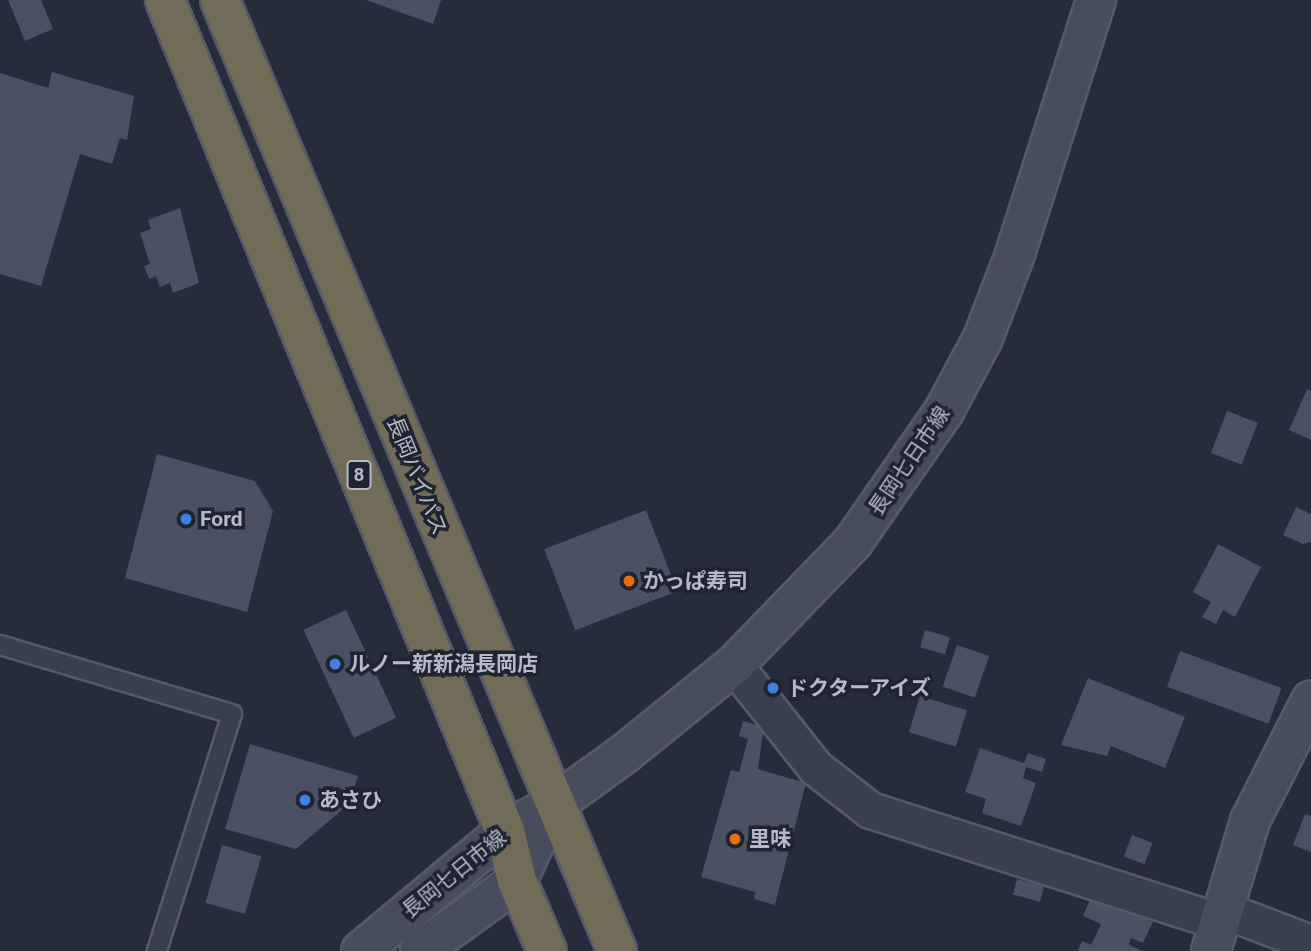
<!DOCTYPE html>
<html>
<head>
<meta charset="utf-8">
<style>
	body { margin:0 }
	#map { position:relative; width:1311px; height:951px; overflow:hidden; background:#262c3c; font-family:Roboto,"Noto Sans JP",sans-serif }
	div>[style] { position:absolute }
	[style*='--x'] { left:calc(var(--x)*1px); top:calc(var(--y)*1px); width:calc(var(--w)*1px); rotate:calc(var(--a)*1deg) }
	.building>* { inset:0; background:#4b5062; transform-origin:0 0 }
	.roads { filter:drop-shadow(2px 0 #555a67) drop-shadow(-2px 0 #555a67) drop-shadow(0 2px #555a67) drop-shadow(0 -2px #555a67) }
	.lane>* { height:18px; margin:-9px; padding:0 9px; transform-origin:9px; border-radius:9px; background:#3a3f4c }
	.street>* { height:35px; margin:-17.5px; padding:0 17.5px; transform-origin:17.5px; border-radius:17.5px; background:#3a3f4c }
	.secondary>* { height:38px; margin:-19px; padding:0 19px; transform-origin:19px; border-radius:19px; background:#484d5e }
	.highway>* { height:38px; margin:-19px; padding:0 19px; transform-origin:19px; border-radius:19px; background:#716b58 }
	.dots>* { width:19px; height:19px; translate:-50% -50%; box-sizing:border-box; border:4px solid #1f2431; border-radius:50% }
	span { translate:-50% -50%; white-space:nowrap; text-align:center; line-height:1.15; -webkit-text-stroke:7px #1f2431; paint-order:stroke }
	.shield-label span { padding:2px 5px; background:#1f2431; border:2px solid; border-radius:5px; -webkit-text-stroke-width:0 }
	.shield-label { font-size:19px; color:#b6bac7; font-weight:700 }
	.street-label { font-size:21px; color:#b6bac7 }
	.poi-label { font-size:21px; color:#b6bac7; font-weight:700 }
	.left { translate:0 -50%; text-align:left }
</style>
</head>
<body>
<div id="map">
	<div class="building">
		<div style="clip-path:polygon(8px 0,41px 0,53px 29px,25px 41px)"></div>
		<div style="clip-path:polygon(366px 0,441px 0,433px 24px)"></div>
		<div style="clip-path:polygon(52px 72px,134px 96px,127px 140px,120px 138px,112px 164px,80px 154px,41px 286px,0 274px,0 73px,48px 88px)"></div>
		<div style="clip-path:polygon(180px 208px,199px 283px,173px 293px,170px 283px,160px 287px,156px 276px,149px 279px,144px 266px,150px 264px,140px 233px,151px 229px,148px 220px)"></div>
		<div style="clip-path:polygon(1307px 389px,1311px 391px,1311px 440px,1289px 430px)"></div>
		<div style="left:1227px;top:411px;width:33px;height:45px;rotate:21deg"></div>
		<div style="clip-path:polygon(157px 454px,255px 481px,273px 511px,247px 612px,125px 578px)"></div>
		<div style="clip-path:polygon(1296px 507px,1311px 514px,1311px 542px,1303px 544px,1283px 535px)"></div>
		<div style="left:646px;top:510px;width:87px;height:109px;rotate:69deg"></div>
		<div style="clip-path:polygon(1218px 544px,1261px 567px,1235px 617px,1223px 610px,1216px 624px,1202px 617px,1211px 602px,1193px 592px)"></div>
		<div style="left:346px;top:610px;width:119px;height:47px;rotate:65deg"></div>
		<div style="left:925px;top:630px;width:26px;height:18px;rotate:16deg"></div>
		<div style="left:957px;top:645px;width:34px;height:44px;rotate:19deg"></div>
		<div style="left:1180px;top:651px;width:108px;height:38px;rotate:20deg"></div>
		<div style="clip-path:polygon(1088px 678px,1185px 717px,1165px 768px,1111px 746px,1107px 756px,1061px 745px)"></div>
		<div style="left:920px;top:696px;width:49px;height:38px;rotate:17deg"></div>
		<div style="clip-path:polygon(743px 721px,764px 727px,758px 769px,806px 783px,775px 905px,754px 899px,755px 892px,701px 877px,731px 770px,739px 772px,748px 739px,739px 736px)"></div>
		<div style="clip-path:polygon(250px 744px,358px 776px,349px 804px,296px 849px,225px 829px)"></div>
		<div style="clip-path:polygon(980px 748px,1024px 763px,1028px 753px,1046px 759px,1042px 772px,1026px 767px,1023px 778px,1036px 783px,1021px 826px,982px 813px,986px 799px,965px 792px)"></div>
		<div style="clip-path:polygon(1305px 814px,1311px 816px,1311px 852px,1293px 845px)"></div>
		<div style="left:1132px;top:835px;width:22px;height:23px;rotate:21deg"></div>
		<div style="left:222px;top:845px;width:41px;height:60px;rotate:16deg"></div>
		<div style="left:1017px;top:879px;width:28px;height:16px;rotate:15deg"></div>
		<div style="clip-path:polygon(1092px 895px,1153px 922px,1143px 943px,1131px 938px,1129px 945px,1143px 951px,1078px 951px,1082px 941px,1091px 945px,1101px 924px,1083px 916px)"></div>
	</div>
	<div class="roads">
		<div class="lane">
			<div style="--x:0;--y:645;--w:242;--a:16.6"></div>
			<div style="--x:232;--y:714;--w:249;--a:107.6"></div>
		</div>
		<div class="street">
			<div style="--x:734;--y:665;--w:132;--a:51.5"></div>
			<div style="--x:816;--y:768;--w:68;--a:37.9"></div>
			<div style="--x:870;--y:810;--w:367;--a:17.7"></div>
			<div style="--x:1224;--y:910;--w:93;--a:20.8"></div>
		</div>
		<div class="secondary">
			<div style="--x:361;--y:951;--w:187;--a:-39.8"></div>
			<div style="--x:505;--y:831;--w:53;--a:-28"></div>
			<div style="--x:552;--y:806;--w:89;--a:-35.8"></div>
			<div style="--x:624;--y:754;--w:141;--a:-39"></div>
			<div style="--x:734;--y:665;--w:171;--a:-45.9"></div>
			<div style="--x:853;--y:542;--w:160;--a:-55.2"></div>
			<div style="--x:944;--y:411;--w:83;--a:-61.9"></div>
			<div style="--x:983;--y:338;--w:90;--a:-69.1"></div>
			<div style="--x:1015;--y:254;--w:267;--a:-72.3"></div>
			<div style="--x:420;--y:951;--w:120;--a:-35.8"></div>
			<div style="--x:517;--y:881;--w:83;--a:-65"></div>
			<div style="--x:1211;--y:951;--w:136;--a:-73.3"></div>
			<div style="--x:1250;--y:821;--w:135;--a:-63.1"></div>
		</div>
		<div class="highway">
			<div style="--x:165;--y:0;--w:898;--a:67.75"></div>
			<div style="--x:505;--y:831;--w:51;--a:76.5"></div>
			<div style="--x:517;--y:881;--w:76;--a:66.8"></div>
			<div style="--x:220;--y:0;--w:1031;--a:67.34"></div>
		</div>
	</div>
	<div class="dots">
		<div style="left:186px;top:519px;background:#3f7fe0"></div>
		<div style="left:629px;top:581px;background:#e8710a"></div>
		<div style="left:335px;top:664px;background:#3f7fe0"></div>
		<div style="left:773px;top:688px;background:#3f7fe0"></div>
		<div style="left:305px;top:800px;background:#3f7fe0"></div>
		<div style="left:735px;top:839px;background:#e8710a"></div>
	</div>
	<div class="shield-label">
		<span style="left:359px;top:475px">8</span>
	</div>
	<div class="street-label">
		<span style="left:909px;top:461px;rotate:-56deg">長岡七日市線</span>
		<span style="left:417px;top:476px;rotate:68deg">長岡バイパス</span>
		<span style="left:454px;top:874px;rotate:-39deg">長岡七日市線</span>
	</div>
	<div class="poi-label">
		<span class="left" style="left:200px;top:519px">Ford</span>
		<span class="left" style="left:643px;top:581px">かっぱ寿司</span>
		<span class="left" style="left:349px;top:664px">ルノー新新潟長岡店</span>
		<span class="left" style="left:787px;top:688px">ドクターアイズ</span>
		<span class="left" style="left:319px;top:800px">あさひ</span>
		<span class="left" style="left:749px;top:839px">里味</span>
	</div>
</div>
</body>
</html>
